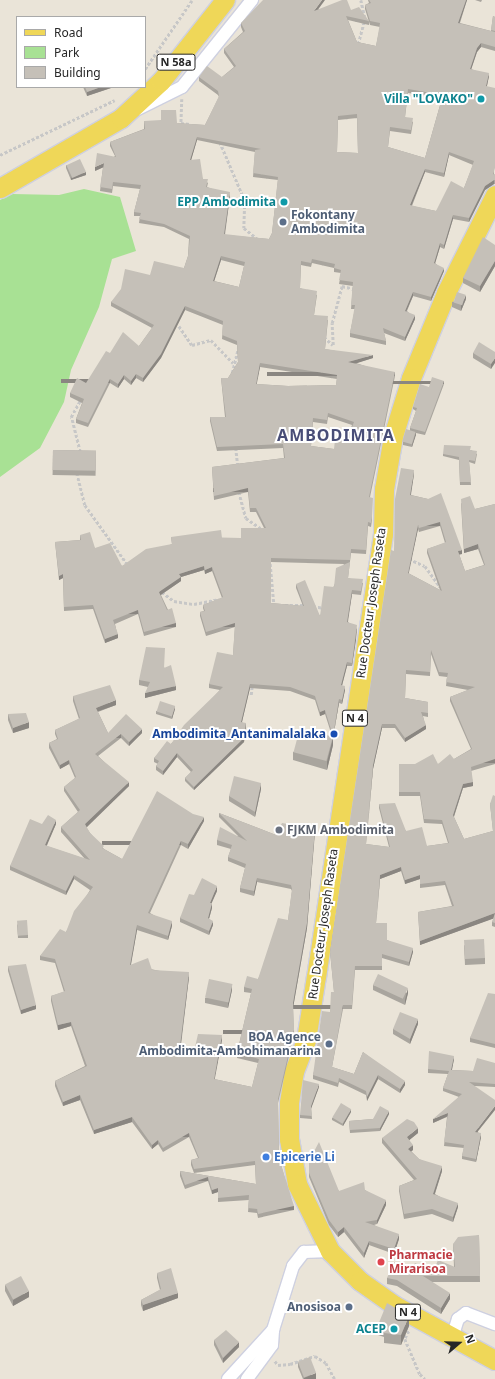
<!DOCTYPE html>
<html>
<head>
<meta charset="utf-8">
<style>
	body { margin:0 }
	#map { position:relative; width:495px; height:1379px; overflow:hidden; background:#eae4d8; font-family:"Noto Sans",sans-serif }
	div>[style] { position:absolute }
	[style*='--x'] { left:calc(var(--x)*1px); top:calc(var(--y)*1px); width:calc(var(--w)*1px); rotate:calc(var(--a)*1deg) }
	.green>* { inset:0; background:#a8e194 }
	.path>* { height:2.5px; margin-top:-1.25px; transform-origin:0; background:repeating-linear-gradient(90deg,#c7c7c7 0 3px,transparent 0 5px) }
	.roads { filter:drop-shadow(1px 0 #ced0e0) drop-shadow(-1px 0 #ced0e0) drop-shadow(0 1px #ced0e0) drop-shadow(0 -1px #ced0e0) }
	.minor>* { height:12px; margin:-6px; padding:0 6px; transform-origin:6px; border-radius:6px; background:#fff }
	.primary>* { height:19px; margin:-9.5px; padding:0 9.5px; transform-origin:9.5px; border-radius:9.5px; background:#efd758 }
	.wall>* { inset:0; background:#a9a59e; transform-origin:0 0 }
	.shaded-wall>* { inset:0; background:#8a8681; transform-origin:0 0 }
	.building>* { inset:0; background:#c5c0b8; transform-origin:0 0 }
	.dots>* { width:11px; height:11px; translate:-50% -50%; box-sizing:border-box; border:2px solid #fff; border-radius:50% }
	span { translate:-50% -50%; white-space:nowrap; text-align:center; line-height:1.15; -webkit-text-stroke:4px #fff; paint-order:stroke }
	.shield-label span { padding:1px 3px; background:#fff; border:1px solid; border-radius:3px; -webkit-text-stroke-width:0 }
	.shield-label { font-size:11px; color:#272727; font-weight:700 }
	.culture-label { font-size:12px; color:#0d838f; font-weight:700 }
	.right { translate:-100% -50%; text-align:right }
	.service-label { font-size:12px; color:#4e5e75; font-weight:700 }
	.left { translate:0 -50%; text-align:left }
	.street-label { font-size:12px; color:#272727 }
	.transit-label { font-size:12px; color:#164399; font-weight:700 }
	.worship-label { font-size:12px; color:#5b616d; font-weight:700 }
	.shop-label { font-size:12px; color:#366cbe; font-weight:700 }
	.health-label { font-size:12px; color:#be3a42; font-weight:700 }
	.district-label { font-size:16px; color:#484d77; font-weight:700; letter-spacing:1px }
	.legend { position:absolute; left:16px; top:16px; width:130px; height:72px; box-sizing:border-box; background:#fff; border:1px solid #a9a9a9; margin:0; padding:5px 7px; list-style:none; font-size:12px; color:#272727 }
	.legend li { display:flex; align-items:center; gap:8px; height:20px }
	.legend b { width:20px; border:1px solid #a9a9a9 }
	.north { position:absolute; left:439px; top:1323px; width:40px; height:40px; -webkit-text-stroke:3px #fff; paint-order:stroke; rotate:70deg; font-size:11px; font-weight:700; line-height:16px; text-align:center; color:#272727 }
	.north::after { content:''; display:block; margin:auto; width:14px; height:18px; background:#272727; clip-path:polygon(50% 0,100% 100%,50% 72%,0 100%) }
</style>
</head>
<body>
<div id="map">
	<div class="green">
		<div style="clip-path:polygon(84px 189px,120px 197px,136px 251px,112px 259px,99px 307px,71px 370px,64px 402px,40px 448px,0 477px,0 200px,13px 194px,59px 195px)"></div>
	</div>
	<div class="path">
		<div style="--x:361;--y:0;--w:17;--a:77"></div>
		<div style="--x:358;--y:44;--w:23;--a:-75"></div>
		<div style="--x:145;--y:69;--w:83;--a:-55.7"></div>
		<div style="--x:182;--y:99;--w:24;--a:92"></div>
		<div style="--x:181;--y:123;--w:9;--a:6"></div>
		<div style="--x:220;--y:142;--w:64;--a:67"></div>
		<div style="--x:245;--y:201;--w:27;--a:92"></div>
		<div style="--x:244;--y:228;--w:19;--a:39"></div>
		<div style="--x:0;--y:155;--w:127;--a:-25.6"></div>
		<div style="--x:179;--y:326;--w:23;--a:56"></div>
		<div style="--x:192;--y:345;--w:20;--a:-15"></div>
		<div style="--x:211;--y:340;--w:32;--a:46"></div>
		<div style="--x:324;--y:337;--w:12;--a:42"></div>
		<div style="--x:333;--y:345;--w:22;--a:-93"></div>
		<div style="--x:332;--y:323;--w:38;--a:-75"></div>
		<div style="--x:342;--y:286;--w:13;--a:13"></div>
		<div style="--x:232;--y:373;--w:25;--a:-76"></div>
		<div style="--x:236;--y:448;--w:19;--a:84"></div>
		<div style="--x:80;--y:452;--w:36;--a:-104"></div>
		<div style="--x:71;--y:417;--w:21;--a:-61"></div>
		<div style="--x:77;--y:473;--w:33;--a:76"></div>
		<div style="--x:85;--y:505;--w:74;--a:54.4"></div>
		<div style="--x:239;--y:492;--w:27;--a:75"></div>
		<div style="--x:246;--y:518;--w:21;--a:35"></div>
		<div style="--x:270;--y:559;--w:45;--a:84.9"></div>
		<div style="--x:409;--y:559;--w:17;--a:24"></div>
		<div style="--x:425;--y:566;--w:26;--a:54"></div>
		<div style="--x:162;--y:592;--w:15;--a:37"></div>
		<div style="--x:174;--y:601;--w:20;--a:9"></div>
		<div style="--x:194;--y:604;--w:25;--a:-11"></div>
		<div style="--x:285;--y:605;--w:19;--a:0"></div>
		<div style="--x:313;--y:606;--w:11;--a:10"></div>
		<div style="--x:251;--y:695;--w:9;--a:-84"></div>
		<div style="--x:409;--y:1331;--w:9;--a:117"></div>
		<div style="--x:405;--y:1339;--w:38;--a:67"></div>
		<div style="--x:420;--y:1374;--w:7;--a:45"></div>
		<div style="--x:275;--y:1361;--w:5;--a:53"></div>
		<div style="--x:278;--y:1365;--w:12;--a:-5"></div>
		<div style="--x:290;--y:1364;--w:26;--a:-18"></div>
		<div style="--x:315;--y:1356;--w:13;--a:32"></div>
		<div style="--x:326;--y:1363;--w:18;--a:61"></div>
	</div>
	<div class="roads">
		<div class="minor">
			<div style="--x:138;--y:109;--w:49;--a:-26.6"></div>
			<div style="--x:182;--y:87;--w:112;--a:-51.2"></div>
			<div style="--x:453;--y:1335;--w:17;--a:-73"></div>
			<div style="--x:458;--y:1319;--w:10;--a:-37"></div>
			<div style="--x:466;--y:1313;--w:31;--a:21"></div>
			<div style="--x:228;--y:1379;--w:67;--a:-47.4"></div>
			<div style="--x:273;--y:1330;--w:67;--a:-72.6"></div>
			<div style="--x:293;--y:1266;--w:18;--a:-52"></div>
			<div style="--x:304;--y:1252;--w:26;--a:-2"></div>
			<div style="--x:247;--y:1379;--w:42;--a:-53.7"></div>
			<div style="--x:272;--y:1345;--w:15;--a:-86"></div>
		</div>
		<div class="primary">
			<div style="--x:0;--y:188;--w:140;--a:-30"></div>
			<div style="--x:121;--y:118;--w:54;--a:-42.8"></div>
			<div style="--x:161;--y:81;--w:103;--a:-51.7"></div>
			<div style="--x:495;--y:195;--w:110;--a:116.6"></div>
			<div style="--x:446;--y:293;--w:92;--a:112.4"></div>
			<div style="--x:411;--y:378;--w:61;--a:107.2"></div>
			<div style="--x:393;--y:436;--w:54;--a:99.6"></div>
			<div style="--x:384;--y:489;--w:45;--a:91.3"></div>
			<div style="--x:383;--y:534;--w:447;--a:98.6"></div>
			<div style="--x:316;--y:976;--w:65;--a:98.9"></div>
			<div style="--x:306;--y:1040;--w:33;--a:111"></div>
			<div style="--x:294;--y:1071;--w:32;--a:99"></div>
			<div style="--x:289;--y:1103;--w:36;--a:90"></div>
			<div style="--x:289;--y:1139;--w:46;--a:79.9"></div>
			<div style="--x:297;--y:1184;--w:75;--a:63.8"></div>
			<div style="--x:330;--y:1251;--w:42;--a:45"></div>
			<div style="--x:360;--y:1281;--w:42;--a:35.2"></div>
			<div style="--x:394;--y:1305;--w:115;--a:28.6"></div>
		</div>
	</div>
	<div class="wall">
		<div style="clip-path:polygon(evenodd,368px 0,467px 0,460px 23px,491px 31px,493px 16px,495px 17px,495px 51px,481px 47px,477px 52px,471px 69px,489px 76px,487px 86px,494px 174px,495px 175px,495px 184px,494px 184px,485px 190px,469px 222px,453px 219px,444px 249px,440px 247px,435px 263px,444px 271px,431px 301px,413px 296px,407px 311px,415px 319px,405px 341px,384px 333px,386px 341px,386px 345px,350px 337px,350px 333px,355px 309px,351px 309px,353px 286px,339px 284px,341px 273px,334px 272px,334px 268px,312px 263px,311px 267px,301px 265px,300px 288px,317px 295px,314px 315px,328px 320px,325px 349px,373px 358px,356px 363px,395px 376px,370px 497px,372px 520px,371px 527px,368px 526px,366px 554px,351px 553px,348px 578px,363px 583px,361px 595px,352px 594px,348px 622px,357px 629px,352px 666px,347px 666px,342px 686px,345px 690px,342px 704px,339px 703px,333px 738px,333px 745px,327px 770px,293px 760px,293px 752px,332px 736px,325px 714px,320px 716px,315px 700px,290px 691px,250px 688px,242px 722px,246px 727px,244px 742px,194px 790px,185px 781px,185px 778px,191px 772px,177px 757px,163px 775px,156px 770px,156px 766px,158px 764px,154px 762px,154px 758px,171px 744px,220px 690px,209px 688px,209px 684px,233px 655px,235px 627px,206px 636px,200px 616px,200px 612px,204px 611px,203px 608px,203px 605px,222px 598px,212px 571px,205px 574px,204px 570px,181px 577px,181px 581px,161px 595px,176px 627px,144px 636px,138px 614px,115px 624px,118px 638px,105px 643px,93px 609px,64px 611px,63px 578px,59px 580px,55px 542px,80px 540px,80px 535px,95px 548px,122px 566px,172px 544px,171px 537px,241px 538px,264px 528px,256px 512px,250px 512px,248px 492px,214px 500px,212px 467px,284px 458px,283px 448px,217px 451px,210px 421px,210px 417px,225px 417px,221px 378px,228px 378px,238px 362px,237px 345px,222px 339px,223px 325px,185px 310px,161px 358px,143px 382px,136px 378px,131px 385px,124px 379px,118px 388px,110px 383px,88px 427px,76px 423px,76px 419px,82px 403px,70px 397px,70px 393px,86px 383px,110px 353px,139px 346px,152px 328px,111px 306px,111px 302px,150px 275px,184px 268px,188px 256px,189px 239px,164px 227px,139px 223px,140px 216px,134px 216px,134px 212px,140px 189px,113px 186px,112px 193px,100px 191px,103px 167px,95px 171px,115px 156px,110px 146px,110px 142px,144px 129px,144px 121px,205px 125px,219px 97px,218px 95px,199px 81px,199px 77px,222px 77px,234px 67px,224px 53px,224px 49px,243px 32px,241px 27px,241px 23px,318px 9px,351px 10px,369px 21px,369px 25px,348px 20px,357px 42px,376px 46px,380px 27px,370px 25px,365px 9px,365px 5px,369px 3px,368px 0,408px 93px,442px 98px,425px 158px,388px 147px,390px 131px,411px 134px,413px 122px,405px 117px,408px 93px,368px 0,357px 118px,358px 153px,337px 152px,338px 120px,357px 118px,368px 0,197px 140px,255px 152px,253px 177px,278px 180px,272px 233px,269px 239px,225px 235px,230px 196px,207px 187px,208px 183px,203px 179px,191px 160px,197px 140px,368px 0,449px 155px,473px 165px,464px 188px,436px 211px,412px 206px,425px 172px,444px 177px,449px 155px,368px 0,221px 260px,244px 266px,239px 287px,214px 281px,221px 260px,368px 0,260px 367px,337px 379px,336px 385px,288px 386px,256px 384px,260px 367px,368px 0,328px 417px,352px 425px,347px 440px,334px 449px,311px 446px,313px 422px,327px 424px,328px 417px,368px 0,271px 562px,344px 564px,320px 616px,296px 584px,296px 588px,303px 606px,271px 603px,271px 562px)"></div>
		<div style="clip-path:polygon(475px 0,482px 0,481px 2px)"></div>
		<div style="clip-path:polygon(83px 87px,111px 87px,111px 88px,87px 96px)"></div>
		<div style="clip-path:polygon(66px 165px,86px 175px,71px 180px,66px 168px)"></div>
		<div style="clip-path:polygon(495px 245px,495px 266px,480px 292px,463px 283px,463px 278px)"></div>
		<div style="clip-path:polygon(466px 299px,461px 311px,452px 307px,452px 302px)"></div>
		<div style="clip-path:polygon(495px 352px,491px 369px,473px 358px,473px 353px)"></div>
		<div style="clip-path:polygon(444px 384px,425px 435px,416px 433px,412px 447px,403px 445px,403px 442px,410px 430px,410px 428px,416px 411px,413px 409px,413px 407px,429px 387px)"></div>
		<div style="left:53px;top:450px;width:43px;height:25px;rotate:1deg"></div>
		<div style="clip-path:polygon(471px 450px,477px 454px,475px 464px,469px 462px,471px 485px,460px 485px,459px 460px,443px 456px,443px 454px)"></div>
		<div style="clip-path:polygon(evenodd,414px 474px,411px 495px,428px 499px,462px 554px,459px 554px,465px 571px,484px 565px,478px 549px,464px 553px,461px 503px,475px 509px,495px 504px,495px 764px,471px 771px,473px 786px,463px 788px,454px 817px,464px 839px,493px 831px,490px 804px,495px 796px,495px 927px,492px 926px,492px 922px,494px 918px,420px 945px,418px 912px,452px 906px,445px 885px,420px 888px,420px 879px,405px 884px,401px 871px,380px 879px,376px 923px,387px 940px,413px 952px,409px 966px,382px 958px,382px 970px,355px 970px,352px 1009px,343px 1009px,332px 1067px,354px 1074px,363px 1052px,405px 1085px,400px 1093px,378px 1079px,367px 1101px,366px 1095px,339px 1082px,338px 1087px,313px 1079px,313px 1075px,330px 1012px,334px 992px,330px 952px,394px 551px,414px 474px,440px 526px,445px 543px,427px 549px,427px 553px,440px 590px,408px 573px,418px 529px,419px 532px,440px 526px,414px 474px,431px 654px,439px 676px,447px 677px,446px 686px,468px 690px,450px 697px,450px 701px,471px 749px,454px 759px,438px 764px,399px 764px,399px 796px,420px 796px,424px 823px,442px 824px,448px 843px,427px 846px,406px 831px,379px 804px,379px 808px,389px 847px,366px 844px,373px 769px,382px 728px,395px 728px,405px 742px,426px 729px,423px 716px,428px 717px,428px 702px,405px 698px,406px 674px,430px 676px,431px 654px)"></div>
		<div style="clip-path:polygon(164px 667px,176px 690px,145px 698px,148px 687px,139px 685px,139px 680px)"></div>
		<div style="clip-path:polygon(73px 696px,116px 705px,98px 712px,108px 733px,142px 733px,129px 746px,121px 738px,98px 756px,129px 786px,86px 827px,90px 833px,104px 849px,122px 859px,204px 821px,188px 849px,181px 845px,150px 913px,172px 926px,168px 940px,137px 930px,131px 965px,189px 977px,180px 1054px,193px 1056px,222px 1040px,214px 1079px,252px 1087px,258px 1063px,237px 1058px,237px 1053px,251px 993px,244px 992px,244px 987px,258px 979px,288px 920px,292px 891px,291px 889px,257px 882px,254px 896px,240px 892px,240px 888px,245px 868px,228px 861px,228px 857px,231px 849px,217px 845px,217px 840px,238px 836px,219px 817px,219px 813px,276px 835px,315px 833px,307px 928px,293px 1008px,294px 1034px,278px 1103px,279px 1158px,294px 1210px,258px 1218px,257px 1213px,248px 1212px,249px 1200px,218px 1202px,218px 1192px,212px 1194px,208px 1181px,185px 1189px,180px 1176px,180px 1171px,256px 1184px,255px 1165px,194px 1173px,191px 1165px,191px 1160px,198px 1158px,189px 1137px,163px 1152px,158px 1144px,152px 1149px,132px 1122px,94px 1134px,80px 1100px,63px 1106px,55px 1086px,55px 1081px,85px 1066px,71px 1026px,58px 1030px,51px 1001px,51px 996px,64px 992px,55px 963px,40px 960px,40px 956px,66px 932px,90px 890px,74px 879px,66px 895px,10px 870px,10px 866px,42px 824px,56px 824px,46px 846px,85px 859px,61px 832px,61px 827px,78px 812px,64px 791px,64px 787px,75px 778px,69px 764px,60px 769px,49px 748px,49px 743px,57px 739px,55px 734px,55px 730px,79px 719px,73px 701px)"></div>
		<div style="clip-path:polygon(175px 709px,172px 719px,156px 714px,156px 711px)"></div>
		<div style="clip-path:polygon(8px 714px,29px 728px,13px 733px,8px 720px)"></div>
		<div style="clip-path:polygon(261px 789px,255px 817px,229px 801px,229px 796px)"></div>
		<div style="clip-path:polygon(217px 891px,211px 903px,212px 908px,209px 919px,213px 925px,209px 935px,180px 922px,180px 918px,194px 895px)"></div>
		<div style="clip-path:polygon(17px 924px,28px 935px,28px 938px,18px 938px)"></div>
		<div style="clip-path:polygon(464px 945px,485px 958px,485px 964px,465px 965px)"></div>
		<div style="clip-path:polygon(8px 966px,36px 1009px,21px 1014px,8px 971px)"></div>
		<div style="clip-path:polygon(373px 985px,408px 993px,405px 1005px,373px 990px)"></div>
		<div style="clip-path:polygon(232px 990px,228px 1008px,205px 1003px,205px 998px)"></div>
		<div style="clip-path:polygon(495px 994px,495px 1048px,470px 1042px,470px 1038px)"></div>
		<div style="clip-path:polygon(418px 1024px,410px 1044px,393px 1034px,393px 1029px)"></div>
		<div style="clip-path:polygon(454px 1059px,452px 1070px,473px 1071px,495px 1063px,495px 1087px,475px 1086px,478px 1132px,481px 1137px,476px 1162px,462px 1159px,462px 1156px,464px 1148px,444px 1146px,447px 1117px,433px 1123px,459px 1097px,443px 1091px,443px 1088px,448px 1074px,428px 1073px,428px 1069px)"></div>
		<div style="clip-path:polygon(319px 1087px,311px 1108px,312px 1119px,300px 1118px,300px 1115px)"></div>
		<div style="clip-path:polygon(351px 1112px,343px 1126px,332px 1120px,332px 1118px)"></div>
		<div style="clip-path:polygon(389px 1114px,380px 1131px,350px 1133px,349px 1121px,373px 1119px)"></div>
		<div style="clip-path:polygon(418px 1133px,409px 1140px,413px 1150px,411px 1151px,419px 1159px,442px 1171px,435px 1194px,458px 1207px,453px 1222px,432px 1214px,404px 1219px,399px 1191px,399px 1186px,414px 1180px,382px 1143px,382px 1138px)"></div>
		<div style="clip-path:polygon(309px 1161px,339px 1191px,365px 1190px,386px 1205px,377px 1224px,374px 1225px,399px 1239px,394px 1254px,369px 1245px,364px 1258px,344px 1232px,338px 1237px,329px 1225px,309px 1177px)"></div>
		<div style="clip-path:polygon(479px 1235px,480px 1282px,432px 1282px,450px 1299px,441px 1314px,397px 1286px,387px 1284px,387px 1278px,411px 1270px,433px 1272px,454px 1267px,453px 1244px)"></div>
		<div style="clip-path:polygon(157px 1273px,178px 1298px,143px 1311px,141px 1305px,141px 1300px,160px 1290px,157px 1278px)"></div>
		<div style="clip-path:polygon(5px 1285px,29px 1297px,13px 1306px,5px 1291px)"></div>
		<div style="clip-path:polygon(378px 1325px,409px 1326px,401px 1345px,384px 1343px,384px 1337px,378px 1335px)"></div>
		<div style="clip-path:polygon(214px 1340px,239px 1347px,223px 1363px,214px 1345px)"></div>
		<div style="clip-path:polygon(298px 1362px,316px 1379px,303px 1379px,298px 1367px)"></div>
	</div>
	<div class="shaded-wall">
		<div style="clip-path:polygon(322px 0,325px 0,314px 15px,314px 11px)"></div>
		<div style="clip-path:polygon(466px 0,467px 0,458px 27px,458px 23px)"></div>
		<div style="clip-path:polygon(481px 43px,481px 47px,477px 52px,470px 73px,470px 69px,477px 48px)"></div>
		<div style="clip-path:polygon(489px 73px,489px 76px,486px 90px,486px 86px)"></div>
		<div style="clip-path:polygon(101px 87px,111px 87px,111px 88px,87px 96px,87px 92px)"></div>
		<div style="clip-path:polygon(197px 137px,197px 140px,190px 164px,190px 160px)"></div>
		<div style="clip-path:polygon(449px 152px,449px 155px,444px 177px,444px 173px)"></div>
		<div style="clip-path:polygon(104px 163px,104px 167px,95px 171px,95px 167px)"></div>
		<div style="clip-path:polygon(425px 169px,425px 172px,410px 209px,410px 205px)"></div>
		<div style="clip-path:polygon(86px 172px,86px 175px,71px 180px,71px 178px)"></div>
		<div style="clip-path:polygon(494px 180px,494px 184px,485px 190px,469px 222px,469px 218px,485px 186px)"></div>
		<div style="clip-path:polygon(230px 192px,230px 196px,224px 238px,224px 234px)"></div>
		<div style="clip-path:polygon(453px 215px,453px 219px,444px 249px,444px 245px)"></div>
		<div style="clip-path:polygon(440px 243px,440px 247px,434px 267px,434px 263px)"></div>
		<div style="clip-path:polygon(221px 256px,221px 260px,213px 285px,213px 281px)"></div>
		<div style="clip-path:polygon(495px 261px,495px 266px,480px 292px,480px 286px)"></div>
		<div style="clip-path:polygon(444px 268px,444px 271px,431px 301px,431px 297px)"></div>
		<div style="clip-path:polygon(413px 292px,413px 296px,405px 314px,405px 311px)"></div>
		<div style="clip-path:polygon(466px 295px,466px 299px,461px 311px,461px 306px)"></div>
		<div style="clip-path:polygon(185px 306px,185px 310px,161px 358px,143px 382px,143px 378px)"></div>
		<div style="clip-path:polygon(415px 315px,415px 319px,405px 341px,405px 337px)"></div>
		<div style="clip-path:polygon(373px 355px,373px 358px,348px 366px,348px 362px)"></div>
		<div style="clip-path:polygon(495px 358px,495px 363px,491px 369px,491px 364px)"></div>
		<div style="clip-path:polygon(260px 363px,260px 367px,256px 388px,256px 384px)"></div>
		<div style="left:395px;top:372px;width:4px;height:128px;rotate:90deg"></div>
		<div style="clip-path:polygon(136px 374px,136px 378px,131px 385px,131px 381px)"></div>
		<div style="clip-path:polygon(124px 375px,124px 379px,118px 388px,118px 384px)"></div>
		<div style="left:110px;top:379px;width:4px;height:49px;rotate:90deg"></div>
		<div style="left:444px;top:381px;width:3px;height:54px;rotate:90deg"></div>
		<div style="clip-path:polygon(416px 432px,416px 435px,412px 447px,412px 445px)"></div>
		<div style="clip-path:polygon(414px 470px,414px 474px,410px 499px,410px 495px)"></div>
		<div style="left:248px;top:488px;width:4px;height:35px;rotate:90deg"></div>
		<div style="left:440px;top:522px;width:4px;height:22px;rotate:90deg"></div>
		<div style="clip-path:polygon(418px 525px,418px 529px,408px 577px,408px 573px)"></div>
		<div style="clip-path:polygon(478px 544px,478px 549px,464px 553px,464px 549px)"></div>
		<div style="clip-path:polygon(462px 550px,462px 554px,458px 555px,458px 551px)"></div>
		<div style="clip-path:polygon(204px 566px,204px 570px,181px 577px,181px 581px,159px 596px,159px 592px,179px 574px)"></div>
		<div style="clip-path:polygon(212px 567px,212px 571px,205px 574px,205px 570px)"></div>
		<div style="clip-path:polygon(63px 574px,63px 578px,59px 580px,59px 576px)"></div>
		<div style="clip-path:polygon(352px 590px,352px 594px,347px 625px,347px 622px)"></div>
		<div style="left:138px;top:610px;width:4px;height:27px;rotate:90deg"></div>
		<div style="left:176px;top:623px;width:4px;height:33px;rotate:90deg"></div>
		<div style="left:235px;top:623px;width:4px;height:30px;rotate:90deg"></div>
		<div style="clip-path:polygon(357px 625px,356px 640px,352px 666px,352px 663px)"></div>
		<div style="clip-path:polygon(118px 634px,118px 638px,105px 643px,105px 639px)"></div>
		<div style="clip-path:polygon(347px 662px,347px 666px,341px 689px,341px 685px)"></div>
		<div style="clip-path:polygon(250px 684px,250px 688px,241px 726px,241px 722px)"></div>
		<div style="clip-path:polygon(176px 686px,176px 690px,145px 698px,145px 693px)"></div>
		<div style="clip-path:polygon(345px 686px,345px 690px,342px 704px,342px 700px)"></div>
		<div style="clip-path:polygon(339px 699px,339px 703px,333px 738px,333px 745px,327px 770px,327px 762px,333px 738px)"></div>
		<div style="clip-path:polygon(116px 700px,116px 705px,96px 712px,96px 708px)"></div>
		<div style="clip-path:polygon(175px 706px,175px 709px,172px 719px,172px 716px)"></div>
		<div style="clip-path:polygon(325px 710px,325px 714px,320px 716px,320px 712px)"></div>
		<div style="clip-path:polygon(29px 722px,29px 728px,13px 733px,13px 728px)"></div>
		<div style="clip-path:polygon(246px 723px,246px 727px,244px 742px,194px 790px,194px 787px)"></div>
		<div style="clip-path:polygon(382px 724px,382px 728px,373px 769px,366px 848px,373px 765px)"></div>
		<div style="clip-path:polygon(426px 725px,426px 729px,405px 742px,405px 738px)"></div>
		<div style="clip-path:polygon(142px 729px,142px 733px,129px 746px,129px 742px)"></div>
		<div style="left:121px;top:734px;width:4px;height:33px;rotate:90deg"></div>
		<div style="clip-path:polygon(177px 753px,177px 757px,163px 775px,163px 771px)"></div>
		<div style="left:495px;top:759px;width:4px;height:25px;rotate:90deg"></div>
		<div style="clip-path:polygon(69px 760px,69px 764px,60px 769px,60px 765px)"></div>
		<div style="clip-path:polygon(129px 782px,129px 786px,85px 829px,85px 824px)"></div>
		<div style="clip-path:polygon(473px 782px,473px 786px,463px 788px,453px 819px,453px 815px,463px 784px)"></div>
		<div style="clip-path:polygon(261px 783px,261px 789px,255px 817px,255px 812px)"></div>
		<div style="clip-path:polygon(204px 817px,204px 821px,188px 849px,188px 844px)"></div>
		<div style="clip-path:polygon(56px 820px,56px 824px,45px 850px,45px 845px)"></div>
		<div style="clip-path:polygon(315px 829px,307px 928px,293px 1008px,293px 1003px)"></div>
		<div style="left:181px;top:841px;width:4px;height:79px;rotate:90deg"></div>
		<div style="clip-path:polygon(401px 867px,401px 871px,380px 879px,376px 927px,380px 875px)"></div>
		<div style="clip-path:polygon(74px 875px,74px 879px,66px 895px,66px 891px)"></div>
		<div style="clip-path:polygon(420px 875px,420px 879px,405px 884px,405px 880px)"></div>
		<div style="clip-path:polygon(257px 878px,257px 882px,254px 896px,254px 891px)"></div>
		<div style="clip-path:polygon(217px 886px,217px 891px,210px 907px,210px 903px)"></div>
		<div style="clip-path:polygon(212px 903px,212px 908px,208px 922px,208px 918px)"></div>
		<div style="clip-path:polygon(495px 913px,495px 918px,420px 945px,420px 941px)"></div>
		<div style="clip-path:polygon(172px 921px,172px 926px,168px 940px,168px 936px)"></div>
		<div style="clip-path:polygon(213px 921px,213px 925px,209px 935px,209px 931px)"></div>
		<div style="clip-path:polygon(137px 925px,137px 930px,130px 969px,130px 965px)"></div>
		<div style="clip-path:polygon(413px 948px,413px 952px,409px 966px,409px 962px)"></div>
		<div style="clip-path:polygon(189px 972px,189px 977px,179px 1058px,179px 1054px)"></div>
		<div style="clip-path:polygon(232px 984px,232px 990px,228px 1008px,228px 1003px)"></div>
		<div style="clip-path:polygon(408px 988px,408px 993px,405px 1005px,405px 1000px)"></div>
		<div style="clip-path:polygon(36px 1005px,36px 1009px,21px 1014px,21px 1010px)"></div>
		<div style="left:343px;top:1005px;width:4px;height:63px;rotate:90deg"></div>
		<div style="clip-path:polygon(418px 1019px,418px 1024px,410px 1044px,410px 1039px)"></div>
		<div style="clip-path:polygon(71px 1022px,71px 1026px,58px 1030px,58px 1025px)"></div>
		<div style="left:294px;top:1030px;width:4px;height:71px;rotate:90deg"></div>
		<div style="clip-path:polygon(222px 1035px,222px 1040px,214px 1083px,214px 1079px)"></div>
		<div style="clip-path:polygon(454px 1056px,454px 1059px,451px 1074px,451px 1070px)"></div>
		<div style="clip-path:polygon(378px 1075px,378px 1079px,367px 1101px,367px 1097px)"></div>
		<div style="clip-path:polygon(405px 1081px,405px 1085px,400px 1093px,400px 1089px)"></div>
		<div style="clip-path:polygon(319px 1084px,319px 1087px,311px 1109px,311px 1106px)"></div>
		<div style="clip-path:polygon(80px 1095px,80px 1100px,63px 1106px,63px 1102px)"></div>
		<div style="clip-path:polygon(495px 1106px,495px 1110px,475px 1135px,475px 1132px)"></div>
		<div style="clip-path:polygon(351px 1109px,351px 1112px,343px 1126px,343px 1124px)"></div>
		<div style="clip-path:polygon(389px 1111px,389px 1114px,380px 1131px,380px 1128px)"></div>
		<div style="clip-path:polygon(448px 1113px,448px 1116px,433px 1123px,433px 1119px)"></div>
		<div style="clip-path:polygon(132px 1117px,132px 1122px,94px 1134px,94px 1130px)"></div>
		<div style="clip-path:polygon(418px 1128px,418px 1133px,407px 1142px,407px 1137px)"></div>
		<div style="left:189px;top:1133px;width:4px;height:30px;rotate:90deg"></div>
		<div style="clip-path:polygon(481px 1133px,481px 1137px,476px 1162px,476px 1159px)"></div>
		<div style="clip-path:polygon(158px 1140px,158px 1144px,152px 1149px,152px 1145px)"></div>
		<div style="clip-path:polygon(413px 1145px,413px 1150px,408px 1154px,408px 1149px)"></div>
		<div style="clip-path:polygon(442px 1166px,442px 1171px,433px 1199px,433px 1194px)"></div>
		<div style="left:208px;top:1177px;width:4px;height:24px;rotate:90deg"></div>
		<div style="clip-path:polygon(218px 1188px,218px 1192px,212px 1194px,212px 1190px)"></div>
		<div style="clip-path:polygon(386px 1200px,386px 1205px,377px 1224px,377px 1220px)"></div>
		<div style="clip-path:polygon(458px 1203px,458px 1207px,453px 1222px,453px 1217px)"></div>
		<div style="left:294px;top:1206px;width:4px;height:37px;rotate:90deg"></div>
		<div style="clip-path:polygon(344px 1227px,344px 1232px,338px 1237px,338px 1232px)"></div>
		<div style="clip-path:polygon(399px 1234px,399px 1239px,394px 1254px,394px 1249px)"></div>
		<div style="clip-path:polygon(369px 1241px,369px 1245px,364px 1258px,364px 1253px)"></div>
		<div style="clip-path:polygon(29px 1291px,29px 1297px,13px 1306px,13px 1300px)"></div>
		<div style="clip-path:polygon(178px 1293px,178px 1298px,143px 1311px,143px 1305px)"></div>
		<div style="clip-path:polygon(450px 1293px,450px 1299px,441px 1314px,441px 1308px)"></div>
		<div style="clip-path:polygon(409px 1316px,409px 1326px,401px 1345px,401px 1335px)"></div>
		<div style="clip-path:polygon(239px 1342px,239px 1347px,223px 1363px,223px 1358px)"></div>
		<div style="clip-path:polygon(316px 1373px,316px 1379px,304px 1379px,304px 1378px)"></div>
	</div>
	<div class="building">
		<div style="clip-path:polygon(evenodd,263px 0,322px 0,314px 11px,342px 0,347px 0,351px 10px,359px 7px,369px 21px,346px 16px,357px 42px,376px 46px,380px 23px,370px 21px,365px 5px,371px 3px,369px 0,466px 0,458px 23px,495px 32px,495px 47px,481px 43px,477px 48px,470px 69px,489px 73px,486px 86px,495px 88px,495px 168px,493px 174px,495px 175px,495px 180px,494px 180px,485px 186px,469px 218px,453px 215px,444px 245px,440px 243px,434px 263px,444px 268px,431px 297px,413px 292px,405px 311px,415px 315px,405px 337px,383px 328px,386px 341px,350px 333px,355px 305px,351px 305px,353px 282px,339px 280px,341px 270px,334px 268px,335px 264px,312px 259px,311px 263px,301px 261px,300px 288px,317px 291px,314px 315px,328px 316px,325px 349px,373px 355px,348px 362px,395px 372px,369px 497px,373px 498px,372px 516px,371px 523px,368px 522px,366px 550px,351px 549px,350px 560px,271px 558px,271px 603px,304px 606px,296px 584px,305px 580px,320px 616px,324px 586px,334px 587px,336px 568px,350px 562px,348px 578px,363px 579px,361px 591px,352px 590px,347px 622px,357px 625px,352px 663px,347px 662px,341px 685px,345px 686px,342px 700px,339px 699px,333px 736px,325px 710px,320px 712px,315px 696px,290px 687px,250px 684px,241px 722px,246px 723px,244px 738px,194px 787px,185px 778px,193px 770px,177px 753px,163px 771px,156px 766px,159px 761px,154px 758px,167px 741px,171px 744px,184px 725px,223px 687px,209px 684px,217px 652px,233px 655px,235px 623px,206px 632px,200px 612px,205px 611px,203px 605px,223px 597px,212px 567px,205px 570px,204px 566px,179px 574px,181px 577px,159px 592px,167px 610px,172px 608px,176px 623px,144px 632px,138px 610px,113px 620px,118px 634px,105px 639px,93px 605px,64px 607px,63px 574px,59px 576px,55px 542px,81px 540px,80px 535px,90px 532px,95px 548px,110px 543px,122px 566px,146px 549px,172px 544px,171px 537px,221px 530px,222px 538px,241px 538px,241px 528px,266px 528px,256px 508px,250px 508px,248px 488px,214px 496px,212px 467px,285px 458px,283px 444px,217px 447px,210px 417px,226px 417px,221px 378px,228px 378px,238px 362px,237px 341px,222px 335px,223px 321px,185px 306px,161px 354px,143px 378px,136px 374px,131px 381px,124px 375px,118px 384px,110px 379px,88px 423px,76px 419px,84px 399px,70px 393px,77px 378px,86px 383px,106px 351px,110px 353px,123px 332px,139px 346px,154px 325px,111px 302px,121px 289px,125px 269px,150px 275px,154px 261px,184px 268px,188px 256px,190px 236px,164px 224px,139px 219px,141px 213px,134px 212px,141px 185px,113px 182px,112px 189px,100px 187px,104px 163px,95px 167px,97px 153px,116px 157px,110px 142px,145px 129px,144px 121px,161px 120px,161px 110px,176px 110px,177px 123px,205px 125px,219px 96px,218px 91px,199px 77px,207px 66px,222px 77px,236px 66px,224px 49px,245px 31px,241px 23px,263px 0,408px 89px,443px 95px,425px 158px,388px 147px,390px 127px,411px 130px,413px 118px,405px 117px,408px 89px,263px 0,357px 114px,358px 153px,337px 152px,338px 116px,357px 114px,263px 0,197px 137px,261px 149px,255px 150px,253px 173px,278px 177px,272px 233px,269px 239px,224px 234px,230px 192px,206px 187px,208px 179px,203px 179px,200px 159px,190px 160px,197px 137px,263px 0,449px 152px,474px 161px,464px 188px,451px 181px,436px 211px,410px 205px,425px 169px,444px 173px,449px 152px,263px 0,221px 256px,245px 262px,239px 287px,213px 281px,221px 256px,263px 0,260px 363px,337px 375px,336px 385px,288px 386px,256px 384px,260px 363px,263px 0,328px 413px,354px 422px,347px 440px,335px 440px,334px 449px,311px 446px,313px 418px,327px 420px,328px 413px)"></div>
		<div style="clip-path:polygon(493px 16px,495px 17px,495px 31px,491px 30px)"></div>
		<div style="clip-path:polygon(85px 87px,101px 87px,87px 92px)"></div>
		<div style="left:80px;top:159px;width:14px;height:15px;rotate:65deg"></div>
		<div style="clip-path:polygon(483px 237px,495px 245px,495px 261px,480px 286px,463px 278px)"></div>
		<div style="left:457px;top:292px;width:9px;height:11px;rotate:18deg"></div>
		<div style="clip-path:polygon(479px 342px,495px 352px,495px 358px,491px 364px,473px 353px)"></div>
		<div style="clip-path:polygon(432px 377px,444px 381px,425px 432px,410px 428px,417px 408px,413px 407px,420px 384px,429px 387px)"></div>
		<div style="left:406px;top:429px;width:10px;height:13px;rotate:17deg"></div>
		<div style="clip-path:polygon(444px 445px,471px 446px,470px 450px,477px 451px,475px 461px,469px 460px,471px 482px,460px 482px,459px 457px,443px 454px)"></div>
		<div style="left:53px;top:450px;width:43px;height:20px;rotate:1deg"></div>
		<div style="clip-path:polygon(evenodd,401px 468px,414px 470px,410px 495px,428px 499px,441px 493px,462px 550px,458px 551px,465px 571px,485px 565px,478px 544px,464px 549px,461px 499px,470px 496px,475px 509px,495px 504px,495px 759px,471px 767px,473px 782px,463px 784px,453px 815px,464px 839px,493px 831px,490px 804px,493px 795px,495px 796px,495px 923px,492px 922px,495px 913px,420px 941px,418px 912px,454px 906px,445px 881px,420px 884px,420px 875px,405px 880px,401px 867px,380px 875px,376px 923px,387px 923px,387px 940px,413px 948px,409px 962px,382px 954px,382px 966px,355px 966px,352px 1005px,343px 1005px,332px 1067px,354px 1074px,363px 1052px,405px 1081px,400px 1089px,378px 1075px,367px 1097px,366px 1091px,339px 1078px,338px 1083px,313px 1075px,322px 1011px,330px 1012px,331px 992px,334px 992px,330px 952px,391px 550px,394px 551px,395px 499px,401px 468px,440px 522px,446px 542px,427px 549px,442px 591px,408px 573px,418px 525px,419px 528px,440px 522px,401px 468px,431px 650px,439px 672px,448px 673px,446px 682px,475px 687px,450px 697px,472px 749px,454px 759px,450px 754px,438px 764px,433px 754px,415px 764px,399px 764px,399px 792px,420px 792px,424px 819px,442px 820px,449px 843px,427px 846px,422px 827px,406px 831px,395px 803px,379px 804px,390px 847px,366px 844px,373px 765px,382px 724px,395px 724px,405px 738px,426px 725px,421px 712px,428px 713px,428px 702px,405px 698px,406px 670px,430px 672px,431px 650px)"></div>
		<div style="clip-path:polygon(146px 647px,165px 648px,164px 668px,171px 665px,176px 686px,145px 693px,150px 682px,139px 680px)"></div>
		<div style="clip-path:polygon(110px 685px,116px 700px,96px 708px,108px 733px,126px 714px,142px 729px,129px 742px,121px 734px,95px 754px,129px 782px,85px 824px,90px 833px,104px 846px,102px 848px,122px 859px,157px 791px,193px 814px,204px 817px,188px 844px,181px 841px,148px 913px,172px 921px,168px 936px,137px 925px,130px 965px,148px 958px,152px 970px,189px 972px,179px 1054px,193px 1056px,198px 1034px,222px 1035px,214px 1079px,252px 1087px,259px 1059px,237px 1053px,252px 989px,244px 987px,247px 976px,258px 979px,278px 918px,288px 920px,292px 889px,291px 885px,257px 878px,254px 891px,240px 888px,246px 864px,228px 857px,232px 845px,217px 840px,220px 827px,247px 841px,219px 813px,276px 835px,282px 823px,315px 829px,307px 923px,293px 1003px,294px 1030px,278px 1099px,279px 1158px,294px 1206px,258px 1214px,257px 1209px,248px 1208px,249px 1195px,218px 1198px,218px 1188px,212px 1190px,208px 1177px,185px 1185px,180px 1171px,256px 1184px,255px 1161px,194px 1169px,191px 1160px,199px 1158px,189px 1133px,163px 1148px,158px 1140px,152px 1145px,132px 1117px,94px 1130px,80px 1095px,63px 1102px,55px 1081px,87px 1066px,71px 1022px,58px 1025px,51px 996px,65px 991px,55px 959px,40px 956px,60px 929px,66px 932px,74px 911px,93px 887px,74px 875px,66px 891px,10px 866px,30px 819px,42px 824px,48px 815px,56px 820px,45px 845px,90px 860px,61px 827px,80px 810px,64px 787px,76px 777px,69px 760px,60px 765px,49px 743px,58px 739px,55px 730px,80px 718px,73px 696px)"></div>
		<div style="left:160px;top:701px;width:16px;height:11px;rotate:18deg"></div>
		<div style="clip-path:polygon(26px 713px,29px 722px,13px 728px,8px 714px)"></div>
		<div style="left:300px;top:728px;width:34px;height:25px;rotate:15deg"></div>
		<div style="clip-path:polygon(234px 776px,261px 783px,255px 812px,229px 796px)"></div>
		<div style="clip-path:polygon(202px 878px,217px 886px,210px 903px,212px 903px,208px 918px,213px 921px,209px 931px,180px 918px,189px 894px,194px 895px)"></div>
		<div style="left:27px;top:920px;width:15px;height:10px;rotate:86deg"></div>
		<div style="left:484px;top:939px;width:19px;height:20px;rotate:87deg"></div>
		<div style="clip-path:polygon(26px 964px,36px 1005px,21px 1010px,8px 966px)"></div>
		<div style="left:378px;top:974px;width:33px;height:12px;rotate:25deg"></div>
		<div style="left:209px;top:979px;width:24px;height:19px;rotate:12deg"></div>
		<div style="clip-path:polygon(488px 993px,495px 994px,495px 1044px,470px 1038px)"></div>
		<div style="clip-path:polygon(400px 1012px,418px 1019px,410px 1039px,393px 1029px)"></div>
		<div style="clip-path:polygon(429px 1051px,454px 1056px,451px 1070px,473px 1071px,477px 1058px,495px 1063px,495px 1084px,469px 1082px,495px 1100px,495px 1106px,475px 1132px,481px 1133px,476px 1159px,462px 1156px,464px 1145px,444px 1142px,448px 1113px,433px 1119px,462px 1094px,443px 1088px,449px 1071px,428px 1069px)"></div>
		<div style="clip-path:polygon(303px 1080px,319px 1084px,311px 1106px,312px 1116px,300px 1115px)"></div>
		<div style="left:341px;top:1103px;width:12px;height:17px;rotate:31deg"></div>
		<div style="clip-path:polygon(380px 1106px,389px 1111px,380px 1128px,350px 1130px,349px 1121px,373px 1119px)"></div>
		<div style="clip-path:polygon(407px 1119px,414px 1122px,418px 1128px,407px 1137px,413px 1145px,408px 1149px,419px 1159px,442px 1166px,433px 1194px,458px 1203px,453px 1217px,432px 1209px,404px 1214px,399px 1186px,417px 1179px,382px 1138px)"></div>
		<div style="clip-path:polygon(319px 1142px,339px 1191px,364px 1182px,365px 1190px,386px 1200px,377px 1220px,365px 1222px,399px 1234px,394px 1249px,369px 1241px,364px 1253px,344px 1227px,338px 1232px,329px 1220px,309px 1173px,309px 1161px)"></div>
		<div style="clip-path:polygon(479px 1235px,480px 1276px,423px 1276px,450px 1293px,441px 1308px,397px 1280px,387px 1278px,394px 1262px,411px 1270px,415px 1263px,433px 1272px,438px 1260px,455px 1267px,453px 1244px,458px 1237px)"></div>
		<div style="clip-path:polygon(171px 1268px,178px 1293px,143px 1305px,141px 1300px,161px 1289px,157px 1273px)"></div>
		<div style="left:21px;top:1276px;width:17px;height:18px;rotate:62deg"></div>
		<div style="clip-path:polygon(387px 1303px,409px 1316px,401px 1335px,384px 1333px,385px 1327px,378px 1325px)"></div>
		<div style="clip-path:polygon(226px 1330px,239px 1342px,223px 1358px,214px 1340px)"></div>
		<div style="left:310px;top:1357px;width:17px;height:13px;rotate:69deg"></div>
	</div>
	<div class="dots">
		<div style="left:481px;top:99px;background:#0f9aa8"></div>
		<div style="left:284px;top:202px;background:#0f9aa8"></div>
		<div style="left:283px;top:222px;background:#5c6f8a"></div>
		<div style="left:334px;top:734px;background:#1a4fb4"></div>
		<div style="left:279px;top:830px;background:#6b7280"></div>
		<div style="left:329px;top:1044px;background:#5c6f8a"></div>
		<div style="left:266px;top:1157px;background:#3f7fe0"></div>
		<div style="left:381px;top:1262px;background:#e0444e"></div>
		<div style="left:349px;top:1307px;background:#5c6f8a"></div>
		<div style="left:394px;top:1329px;background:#0f9aa8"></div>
	</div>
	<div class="shield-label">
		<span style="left:176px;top:62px">N 58a</span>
		<span style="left:355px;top:718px">N 4</span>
		<span style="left:408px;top:1312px">N 4</span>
	</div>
	<div class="culture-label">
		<span class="right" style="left:473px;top:99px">Villa "LOVAKO"</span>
		<span class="right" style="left:276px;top:202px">EPP Ambodimita</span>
		<span class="right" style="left:386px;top:1329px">ACEP</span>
	</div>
	<div class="service-label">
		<span class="left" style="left:291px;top:222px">Fokontany<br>Ambodimita</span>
		<span class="right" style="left:321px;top:1044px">BOA Agence<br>Ambodimita-Ambohimanarina</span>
		<span class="right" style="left:341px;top:1307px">Anosisoa</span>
	</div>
	<div class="street-label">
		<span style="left:371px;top:603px;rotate:-82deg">Rue Docteur Joseph Raseta</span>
		<span style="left:323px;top:924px;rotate:-82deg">Rue Docteur Joseph Raseta</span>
	</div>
	<div class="transit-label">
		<span class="right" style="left:326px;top:734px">Ambodimita_Antanimalalaka</span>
	</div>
	<div class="worship-label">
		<span class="left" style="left:287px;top:830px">FJKM Ambodimita</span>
	</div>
	<div class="shop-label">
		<span class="left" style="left:274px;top:1157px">Epicerie Li</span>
	</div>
	<div class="health-label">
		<span class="left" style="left:389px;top:1262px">Pharmacie<br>Mirarisoa</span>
	</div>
	<div class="district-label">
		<span style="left:336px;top:435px">AMBODIMITA</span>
	</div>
	<ul class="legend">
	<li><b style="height:5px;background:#efd758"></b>Road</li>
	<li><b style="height:11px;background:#a8e194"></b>Park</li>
	<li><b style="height:11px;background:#c5c0b8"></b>Building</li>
	</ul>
	<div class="north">N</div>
</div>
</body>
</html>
